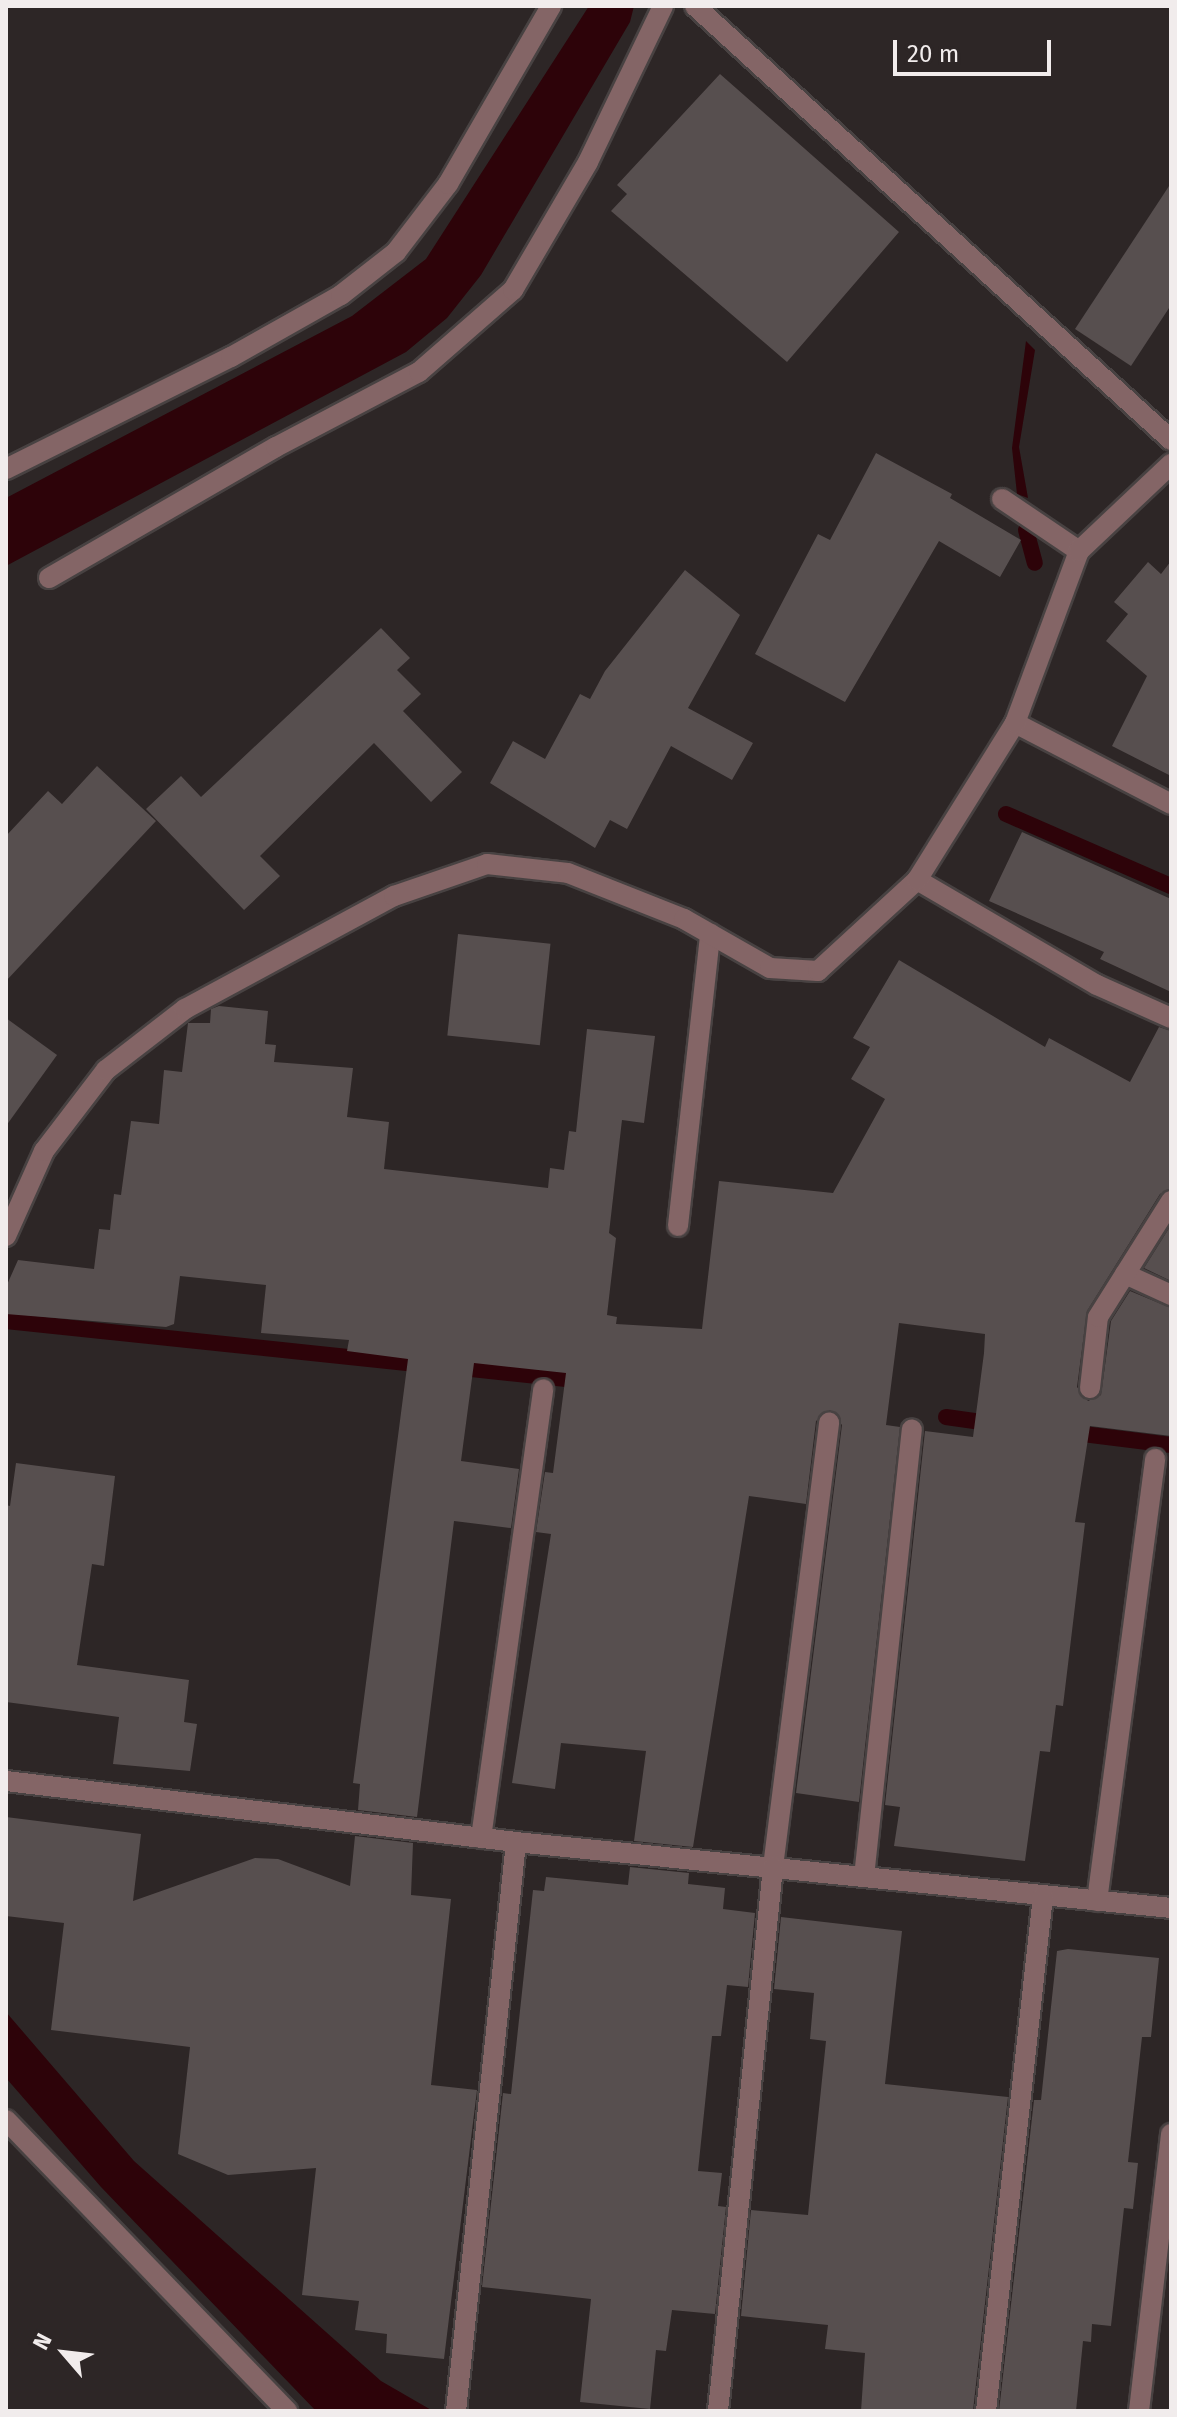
<!DOCTYPE html>
<html>
<head>
<meta charset="utf-8">
<style>
	body { margin:0 }
	#map { position:relative; width:1177px; height:2417px; overflow:hidden; background:#2d2626; font-family:"Fira Sans",sans-serif }
	div>[style] { position:absolute }
	[style*='--x'] { left:calc(var(--x)*1px); top:calc(var(--y)*1px); width:calc(var(--w)*1px); rotate:calc(var(--a)*1deg) }
	.water>* { inset:0; background:#2d0309 }
	.stream>* { height:16px; margin:-8px; padding:0 8px; transform-origin:8px; border-radius:8px; background:#2d0309 }
	.building>* { inset:0; background:#574f4f; transform-origin:0 0 }
	.roads { filter:drop-shadow(2px 0 #484242) drop-shadow(-2px 0 #484242) drop-shadow(0 2px #484242) drop-shadow(0 -2px #484242) }
	.service>* { height:20px; margin:-10px; padding:0 10px; transform-origin:10px; border-radius:10px; background:#846566 }
	.minor>* { height:20px; margin:-10px; padding:0 10px; transform-origin:10px; border-radius:10px; background:#846566 }
	span { translate:-50% -50%; white-space:nowrap; text-align:center; line-height:1.15; -webkit-text-stroke:6px #2d2626; paint-order:stroke }
	.frame { position:absolute; inset:0; border:8px solid #f1ecec; pointer-events:none }
	.north { position:absolute; left:24px; top:2313px; width:80px; height:80px; -webkit-text-stroke:6px #2d2626; paint-order:stroke; rotate:298deg; font-size:22px; font-weight:700; line-height:32px; text-align:center; color:#f1ecec }
	.north::after { content:''; display:block; margin:auto; width:28px; height:36px; background:#f1ecec; clip-path:polygon(50% 0,100% 100%,50% 72%,0 100%) }
	.scale { position:absolute; left:893px; top:40px; width:158px; height:36px; box-sizing:border-box; border:4px solid #f1ecec; border-top:0; padding-left:10px; font-size:24px; line-height:28px; white-space:nowrap; color:#f1ecec; -webkit-text-stroke:6px #2d2626; paint-order:stroke }
</style>
</head>
<body>
<div id="map">
	<div class="water">
		<div style="clip-path:polygon(589px 6px,634px 6px,630px 22px,481px 275px,447px 318px,406px 352px,6px 566px,6px 498px,352px 316px,426px 259px)"></div>
		<div style="clip-path:polygon(1026px 341px,1035px 350px,1019px 447px,1028px 498px,1017px 494px,1012px 448px)"></div>
		<div style="clip-path:polygon(6px 2012px,134px 2161px,381px 2381px,433px 2411px,316px 2411px,101px 2187px,6px 2078px)"></div>
	</div>
	<div class="stream">
		<div style="--x:1026;--y:530;--w:34;--a:75"></div>
		<div style="--x:1006;--y:814;--w:180;--a:23.6"></div>
		<div style="--x:6;--y:1321;--w:422;--a:6"></div>
		<div style="--x:453;--y:1367;--w:133;--a:6.1"></div>
		<div style="--x:946;--y:1417;--w:50;--a:8"></div>
		<div style="--x:1067;--y:1432;--w:105;--a:7.1"></div>
	</div>
	<div class="building">
		<div style="clip-path:polygon(720px 74px,899px 232px,787px 362px,611px 211px,627px 194px,617px 185px)"></div>
		<div style="clip-path:polygon(1171px 183px,1171px 305px,1131px 366px,1075px 329px)"></div>
		<div style="clip-path:polygon(876px 453px,952px 494px,950px 498px,1021px 540px,1000px 577px,939px 541px,845px 702px,755px 654px,818px 534px,830px 540px)"></div>
		<div style="clip-path:polygon(1171px 561px,1171px 776px,1112px 746px,1147px 676px,1106px 641px,1128px 614px,1114px 602px,1148px 562px,1161px 574px)"></div>
		<div style="clip-path:polygon(685px 570px,740px 615px,688px 708px,753px 743px,732px 780px,671px 746px,627px 829px,610px 820px,595px 848px,490px 783px,513px 741px,545px 759px,580px 694px,590px 699px,605px 671px)"></div>
		<div style="clip-path:polygon(381px 628px,410px 658px,397px 670px,421px 694px,403px 711px,462px 772px,431px 802px,374px 743px,260px 856px,280px 876px,244px 910px,146px 809px,181px 776px,201px 797px)"></div>
		<div style="clip-path:polygon(97px 766px,156px 821px,6px 981px,6px 836px,48px 791px,62px 804px)"></div>
		<div style="clip-path:polygon(1022px 832px,1171px 899px,1171px 992px,1100px 959px,1104px 952px,989px 901px)"></div>
		<div style="left:458px;top:934px;width:93px;height:102px;rotate:6deg"></div>
		<div style="clip-path:polygon(899px 960px,1045px 1047px,1049px 1038px,1130px 1082px,1159px 1027px,1171px 1031px,1171px 1188px,1160px 1194px,1087px 1311px,1077px 1387px,1088px 1401px,1101px 1395px,1111px 1321px,1130px 1291px,1171px 1308px,1171px 1436px,1090px 1426px,1075px 1522px,1085px 1523px,1063px 1706px,1056px 1705px,1050px 1752px,1040px 1751px,1025px 1861px,894px 1846px,900px 1807px,885px 1805px,925px 1431px,973px 1437px,984px 1353px,985px 1334px,899px 1323px,886px 1425px,900px 1427px,859px 1802px,796px 1793px,842px 1425px,830px 1410px,816px 1421px,806px 1504px,749px 1496px,693px 1847px,634px 1841px,646px 1751px,561px 1743px,555px 1789px,512px 1783px,551px 1534px,536px 1532px,545px 1472px,553px 1473px,566px 1373px,474px 1363px,461px 1461px,519px 1469px,511px 1528px,454px 1521px,417px 1817px,358px 1810px,360px 1784px,353px 1783px,408px 1359px,347px 1351px,349px 1340px,261px 1333px,266px 1285px,180px 1276px,174px 1324px,166px 1327px,6px 1314px,6px 1287px,18px 1260px,94px 1269px,99px 1229px,110px 1230px,114px 1194px,121px 1195px,131px 1121px,159px 1124px,164px 1070px,182px 1072px,188px 1023px,210px 1023px,211px 1009px,219px 1006px,268px 1011px,265px 1044px,276px 1045px,274px 1062px,353px 1068px,347px 1117px,389px 1122px,384px 1169px,548px 1188px,550px 1168px,564px 1170px,569px 1131px,576px 1132px,587px 1029px,655px 1036px,644px 1123px,622px 1120px,609px 1233px,616px 1238px,607px 1315px,617px 1317px,616px 1324px,702px 1329px,719px 1181px,833px 1193px,885px 1099px,851px 1079px,870px 1047px,853px 1038px)"></div>
		<div style="clip-path:polygon(6px 1018px,57px 1055px,6px 1126px)"></div>
		<div style="clip-path:polygon(1171px 1225px,1171px 1281px,1144px 1268px)"></div>
		<div style="clip-path:polygon(16px 1463px,115px 1476px,104px 1566px,92px 1564px,77px 1665px,189px 1680px,184px 1722px,197px 1724px,190px 1771px,113px 1764px,119px 1717px,6px 1702px,6px 1505px,10px 1506px)"></div>
		<div style="clip-path:polygon(6px 1817px,141px 1834px,133px 1901px,255px 1858px,278px 1859px,350px 1886px,355px 1836px,413px 1843px,411px 1895px,451px 1899px,431px 2085px,477px 2090px,444px 2359px,386px 2353px,387px 2334px,355px 2330px,359px 2301px,302px 2295px,316px 2168px,228px 2175px,178px 2154px,190px 2047px,51px 2030px,64px 1923px,6px 1916px)"></div>
		<div style="clip-path:polygon(630px 1867px,689px 1873px,688px 1884px,725px 1888px,723px 1909px,755px 1913px,748px 1987px,727px 1985px,721px 2036px,712px 2036px,698px 2171px,722px 2173px,718px 2206px,726px 2207px,715px 2314px,672px 2310px,666px 2351px,656px 2350px,650px 2409px,580px 2402px,591px 2299px,482px 2287px,503px 2093px,511px 2094px,533px 1890px,544px 1891px,546px 1877px,628px 1885px)"></div>
		<div style="clip-path:polygon(781px 1917px,902px 1931px,885px 2084px,1008px 2097px,973px 2411px,861px 2411px,865px 2353px,825px 2349px,828px 2325px,741px 2316px,751px 2210px,808px 2215px,826px 2041px,810px 2039px,814px 1993px,774px 1989px)"></div>
		<div style="clip-path:polygon(1068px 1949px,1159px 1958px,1151px 2037px,1142px 2037px,1128px 2162px,1138px 2163px,1133px 2209px,1124px 2208px,1111px 2326px,1092px 2324px,1091px 2342px,1083px 2341px,1076px 2411px,999px 2411px,1034px 2100px,1041px 2100px,1057px 1951px)"></div>
	</div>
	<div class="roads">
		<div class="service">
			<div style="--x:1002;--y:499;--w:93;--a:34"></div>
			<div style="--x:678;--y:1226;--w:294;--a:-83.7"></div>
			<div style="--x:481;--y:1838;--w:453;--a:-82.1"></div>
			<div style="--x:773;--y:1867;--w:448;--a:-82.8"></div>
			<div style="--x:864;--y:1877;--w:450;--a:-83.9"></div>
			<div style="--x:1097;--y:1901;--w:446;--a:-82.5"></div>
		</div>
		<div class="minor">
			<div style="--x:695;--y:6;--w:644;--a:42.36"></div>
			<div style="--x:6;--y:469;--w:251;--a:-26.5"></div>
			<div style="--x:231;--y:357;--w:126;--a:-29.4"></div>
			<div style="--x:341;--y:295;--w:70;--a:-38"></div>
			<div style="--x:396;--y:252;--w:86;--a:-52.6"></div>
			<div style="--x:448;--y:184;--w:206;--a:-59.9"></div>
			<div style="--x:49;--y:578;--w:262;--a:-30"></div>
			<div style="--x:276;--y:447;--w:161;--a:-27.7"></div>
			<div style="--x:419;--y:372;--w:125;--a:-41.1"></div>
			<div style="--x:513;--y:290;--w:148;--a:-59.6"></div>
			<div style="--x:588;--y:162;--w:173;--a:-64.3"></div>
			<div style="--x:1015;--y:723;--w:176;--a:27.4"></div>
			<div style="--x:917;--y:880;--w:208;--a:30.3"></div>
			<div style="--x:1097;--y:985;--w:81;--a:24"></div>
			<div style="--x:6;--y:1236;--w:93;--a:-65.9"></div>
			<div style="--x:44;--y:1151;--w:102;--a:-52.6"></div>
			<div style="--x:106;--y:1070;--w:100;--a:-37.7"></div>
			<div style="--x:185;--y:1009;--w:238;--a:-28.4"></div>
			<div style="--x:394;--y:896;--w:98;--a:-19"></div>
			<div style="--x:487;--y:864;--w:81;--a:6.3"></div>
			<div style="--x:568;--y:873;--w:125;--a:21.6"></div>
			<div style="--x:684;--y:919;--w:99;--a:29.7"></div>
			<div style="--x:770;--y:968;--w:48;--a:3.6"></div>
			<div style="--x:818;--y:971;--w:134;--a:-42.6"></div>
			<div style="--x:917;--y:880;--w:185;--a:-58"></div>
			<div style="--x:1015;--y:723;--w:184;--a:-69.6"></div>
			<div style="--x:1079;--y:551;--w:127;--a:-43.4"></div>
			<div style="--x:1125;--y:1274;--w:51;--a:24.5"></div>
			<div style="--x:1090;--y:1388;--w:71;--a:-83.6"></div>
			<div style="--x:1098;--y:1317;--w:137;--a:-57.8"></div>
			<div style="--x:6;--y:1781;--w:514;--a:6.82"></div>
			<div style="--x:516;--y:1842;--w:658;--a:5.75"></div>
			<div style="--x:6;--y:2120;--w:405;--a:46"></div>
			<div style="--x:456;--y:2411;--w:572;--a:-83.98"></div>
			<div style="--x:718;--y:2411;--w:547;--a:-84.23"></div>
			<div style="--x:986;--y:2411;--w:518;--a:-83.68"></div>
			<div style="--x:1139;--y:2411;--w:279;--a:-83.4"></div>
		</div>
	</div>
	<div class="frame"></div>
	<div class="north">N</div>
	<div class="scale">20 m</div>
</div>
</body>
</html>
